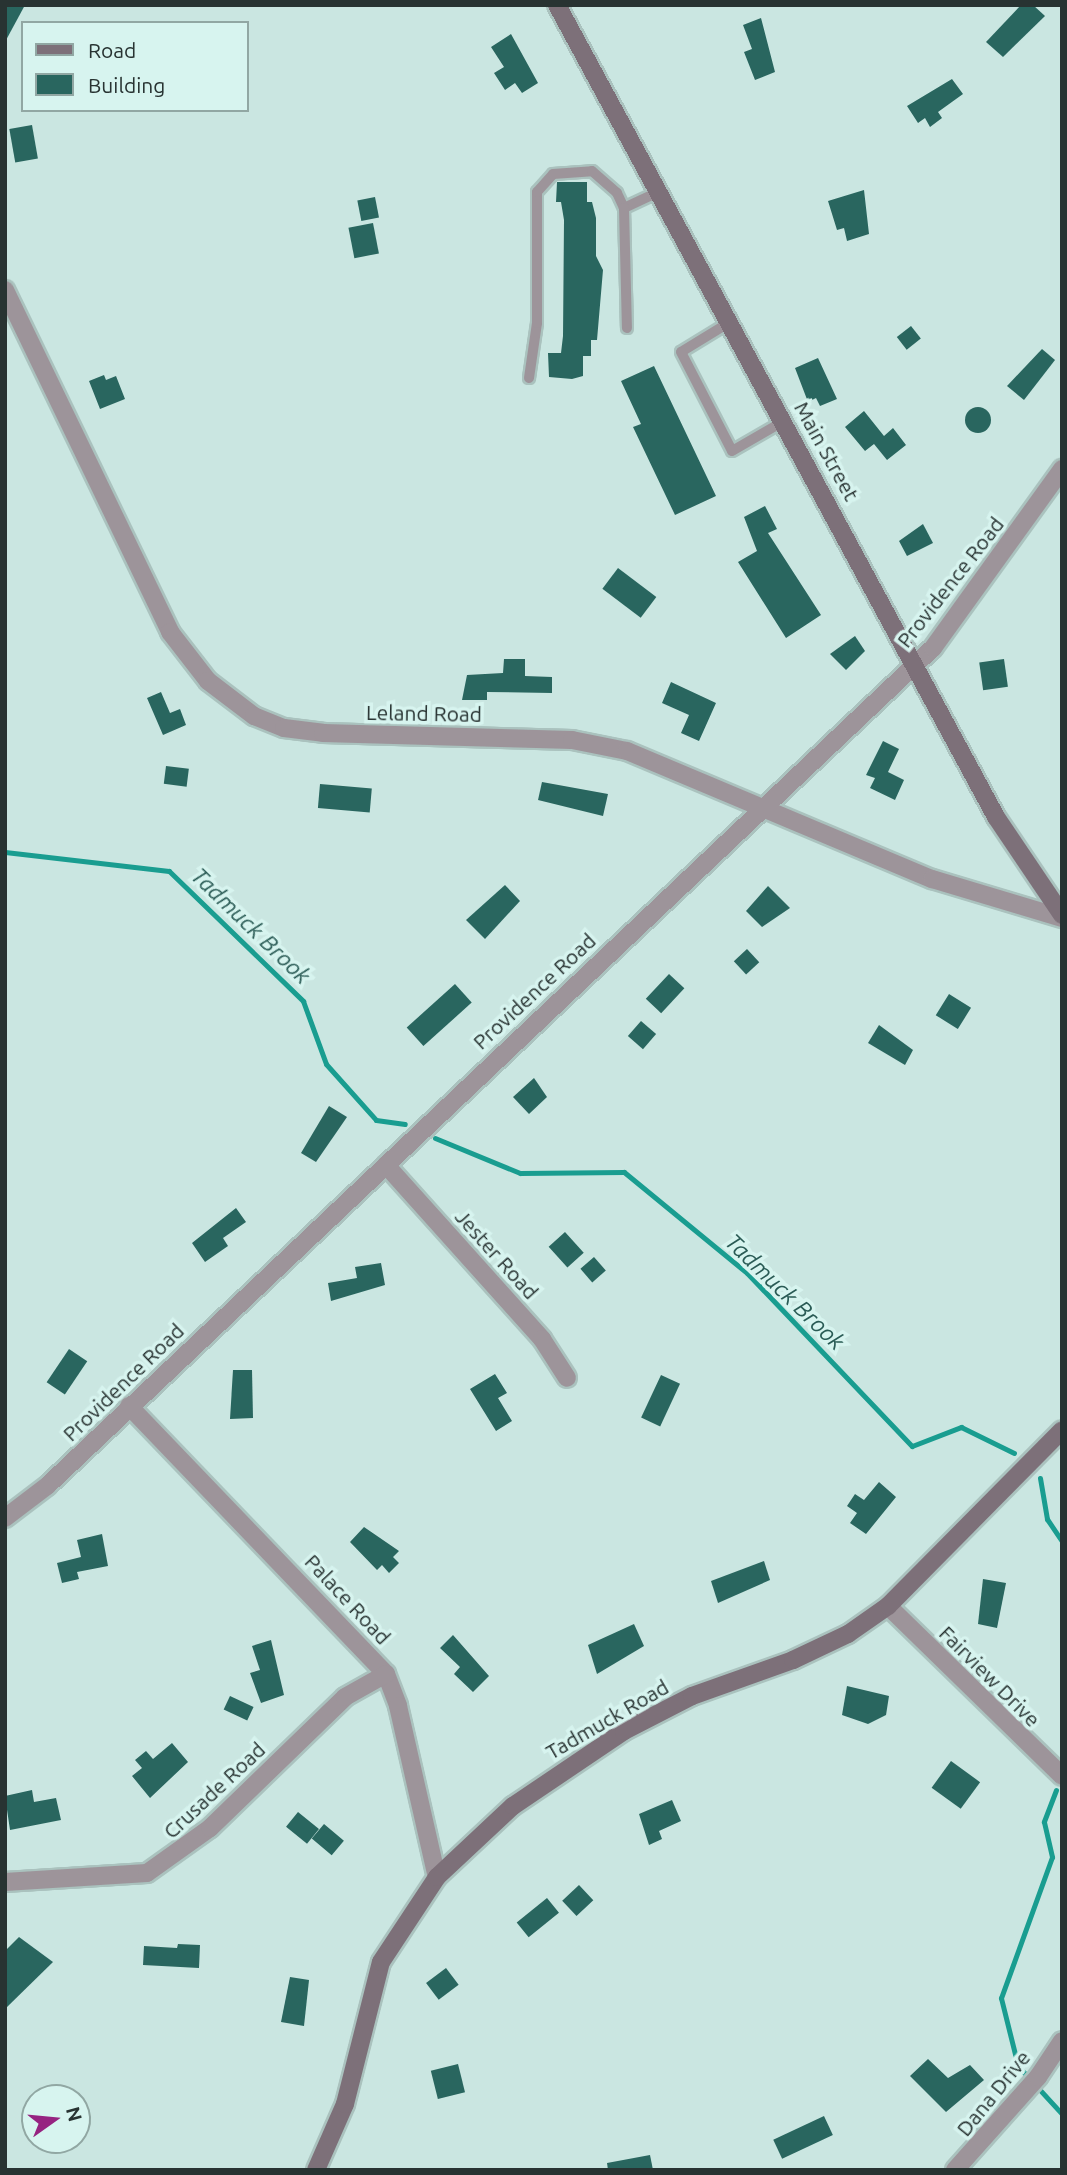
<!DOCTYPE html>
<html>
<head>
<meta charset="utf-8">
<style>
	body { margin:0 }
	#map { position:relative; width:1067px; height:2175px; overflow:hidden; background:#cae6e1; font-family:Ubuntu,sans-serif }
	div>[style] { position:absolute }
	[style*='--x'] { left:calc(var(--x)*1px); top:calc(var(--y)*1px); width:calc(var(--w)*1px); rotate:calc(var(--a)*1deg) }
	.stream>* { height:5px; margin:-2.5px; padding:0 2.5px; transform-origin:2.5px; border-radius:2.5px; background:#199d90 }
	.building>* { inset:0; background:#29665f; transform-origin:0 0 }
	.round { border-radius:50% }
	.roads { filter:drop-shadow(2px 0 #aac2be) drop-shadow(-2px 0 #aac2be) drop-shadow(0 2px #aac2be) drop-shadow(0 -2px #aac2be) }
	.lane>* { height:10px; margin:-5px; padding:0 5px; transform-origin:5px; border-radius:5px; background:#9d949a }
	.street>* { height:18px; margin:-9px; padding:0 9px; transform-origin:9px; border-radius:9px; background:#9d949a }
	.secondary>* { height:18px; margin:-9px; padding:0 9px; transform-origin:9px; border-radius:9px; background:#7d7079 }
	span { translate:-50% -50%; white-space:nowrap; text-align:center; line-height:1.15; -webkit-text-stroke:7px #d7f4ef; paint-order:stroke }
	.street-label { font-size:21px; color:#283332 }
	.water-label { font-size:23px; color:#2a5b55; font-style:italic }
	.frame { position:absolute; inset:0; border:7px solid #283332; pointer-events:none }
	.legend { position:absolute; left:21px; top:21px; width:228px; height:91px; box-sizing:border-box; background:#d7f4ef; border:2px solid #91a7a3; margin:0; padding:9px 12px; list-style:none; font-size:21px; color:#283332 }
	.legend li { display:flex; align-items:center; gap:14px; height:35px }
	.legend b { width:35px; border:2px solid #91a7a3 }
	.north { position:absolute; left:21px; top:2084px; width:70px; height:70px; box-sizing:border-box; background:#d7f4ef; border:2px solid #91a7a3; border-radius:50%; rotate:75deg; font-size:19px; font-weight:700; line-height:28px; text-align:center; color:#283332 }
	.north::after { content:''; display:block; margin:auto; width:24px; height:32px; background:#962381; clip-path:polygon(50% 0,100% 100%,50% 72%,0 100%) }
</style>
</head>
<body>
<div id="map">
	<div class="stream">
		<div style="--x:5;--y:852;--w:165;--a:6.6"></div>
		<div style="--x:169;--y:871;--w:187;--a:44.1"></div>
		<div style="--x:303;--y:1001;--w:67;--a:69.9"></div>
		<div style="--x:326;--y:1064;--w:75;--a:48.2"></div>
		<div style="--x:376;--y:1120;--w:29;--a:8"></div>
		<div style="--x:435;--y:1138;--w:92;--a:22.4"></div>
		<div style="--x:520;--y:1173;--w:104;--a:-0.6"></div>
		<div style="--x:624;--y:1172;--w:159;--a:39.4"></div>
		<div style="--x:747;--y:1273;--w:239;--a:46.4"></div>
		<div style="--x:912;--y:1446;--w:53;--a:-21.2"></div>
		<div style="--x:961;--y:1427;--w:59;--a:26.1"></div>
		<div style="--x:1040;--y:1478;--w:42;--a:80.3"></div>
		<div style="--x:1047;--y:1519;--w:27;--a:56"></div>
		<div style="--x:1056;--y:1790;--w:34;--a:111"></div>
		<div style="--x:1044;--y:1822;--w:36;--a:77"></div>
		<div style="--x:1052;--y:1857;--w:150;--a:109.9"></div>
		<div style="--x:1001;--y:1998;--w:70;--a:76"></div>
		<div style="--x:1018;--y:2066;--w:65;--a:47.5"></div>
	</div>
	<div class="building">
		<div style="clip-path:polygon(5px 5px,25px 5px,5px 42px)"></div>
		<div style="clip-path:polygon(1021px 5px,1033px 5px,1045px 16px,1003px 57px,986px 42px)"></div>
		<div style="clip-path:polygon(761px 18px,775px 72px,755px 80px,744px 52px,752px 49px,743px 25px)"></div>
		<div style="clip-path:polygon(511px 34px,538px 83px,522px 93px,515px 83px,505px 90px,494px 73px,504px 67px,491px 47px)"></div>
		<div style="clip-path:polygon(952px 79px,963px 94px,938px 112px,942px 118px,930px 127px,925px 118px,918px 123px,907px 106px)"></div>
		<div style="left:32px;top:125px;width:34px;height:23px;rotate:80deg"></div>
		<div style="clip-path:polygon(557px 182px,587px 182px,587px 202px,592px 202px,596px 218px,596px 256px,603px 270px,597px 340px,591px 340px,591px 356px,583px 356px,583px 376px,572px 379px,549px 377px,548px 353px,561px 353px,563px 336px,564px 220px,561px 202px,556px 202px)"></div>
		<div style="clip-path:polygon(864px 190px,869px 234px,847px 241px,844px 228px,837px 230px,828px 201px)"></div>
		<div style="left:375px;top:197px;width:21px;height:18px;rotate:79deg"></div>
		<div style="left:373px;top:223px;width:31px;height:25px;rotate:79deg"></div>
		<div style="left:911px;top:326px;width:16px;height:18px;rotate:52deg"></div>
		<div style="clip-path:polygon(1042px 349px,1055px 360px,1024px 400px,1007px 386px)"></div>
		<div style="clip-path:polygon(818px 358px,837px 399px,820px 406px,816px 398px,808px 402px,795px 368px)"></div>
		<div style="clip-path:polygon(654px 366px,716px 496px,675px 515px,633px 427px,641px 424px,621px 381px)"></div>
		<div style="clip-path:polygon(104px 375px,106px 380px,116px 376px,125px 399px,100px 409px,89px 381px)"></div>
		<div class="round" style="left:965px;top:407px;width:26px;height:26px"></div>
		<div style="clip-path:polygon(864px 411px,884px 436px,893px 428px,906px 445px,887px 460px,874px 444px,865px 451px,845px 427px)"></div>
		<div style="clip-path:polygon(765px 506px,777px 529px,768px 533px,821px 615px,786px 638px,738px 562px,757px 551px,744px 517px)"></div>
		<div style="clip-path:polygon(923px 524px,933px 543px,907px 556px,899px 541px)"></div>
		<div style="left:618px;top:568px;width:48px;height:26px;rotate:37deg"></div>
		<div style="clip-path:polygon(855px 636px,865px 651px,846px 670px,830px 654px)"></div>
		<div style="clip-path:polygon(504px 659px,525px 659px,525px 676px,552px 677px,552px 693px,487px 692px,487px 700px,462px 700px,467px 675px,503px 673px)"></div>
		<div style="left:1004px;top:659px;width:28px;height:25px;rotate:82deg"></div>
		<div style="clip-path:polygon(671px 682px,716px 703px,699px 741px,681px 733px,689px 715px,662px 703px)"></div>
		<div style="clip-path:polygon(161px 692px,170px 713px,180px 709px,186px 725px,163px 735px,147px 698px)"></div>
		<div style="clip-path:polygon(883px 741px,899px 749px,888px 772px,904px 780px,895px 800px,870px 788px,875px 778px,866px 775px)"></div>
		<div style="left:166px;top:766px;width:23px;height:18px;rotate:7deg"></div>
		<div style="clip-path:polygon(542px 782px,608px 794px,603px 816px,538px 800px)"></div>
		<div style="left:320px;top:784px;width:52px;height:24px;rotate:5deg"></div>
		<div style="clip-path:polygon(505px 885px,520px 901px,485px 939px,466px 920px)"></div>
		<div style="clip-path:polygon(768px 886px,790px 908px,762px 927px,746px 911px)"></div>
		<div style="left:747px;top:949px;width:18px;height:18px;rotate:47deg"></div>
		<div style="left:669px;top:974px;width:21px;height:34px;rotate:43deg"></div>
		<div style="left:455px;top:984px;width:25px;height:65px;rotate:48deg"></div>
		<div style="left:949px;top:994px;width:26px;height:25px;rotate:32deg"></div>
		<div style="left:641px;top:1021px;width:20px;height:20px;rotate:41deg"></div>
		<div style="clip-path:polygon(879px 1025px,913px 1050px,905px 1065px,868px 1043px)"></div>
		<div style="clip-path:polygon(534px 1078px,547px 1097px,529px 1114px,513px 1097px)"></div>
		<div style="clip-path:polygon(329px 1106px,347px 1117px,316px 1162px,301px 1153px)"></div>
		<div style="clip-path:polygon(236px 1208px,246px 1222px,223px 1238px,228px 1246px,205px 1262px,192px 1243px)"></div>
		<div style="left:565px;top:1232px;width:28px;height:22px;rotate:48deg"></div>
		<div style="left:594px;top:1257px;width:18px;height:18px;rotate:49deg"></div>
		<div style="clip-path:polygon(381px 1263px,385px 1285px,331px 1301px,328px 1283px,357px 1278px,355px 1267px)"></div>
		<div style="left:69px;top:1349px;width:22px;height:40px;rotate:34deg"></div>
		<div style="clip-path:polygon(233px 1370px,252px 1370px,253px 1418px,230px 1419px)"></div>
		<div style="clip-path:polygon(495px 1374px,507px 1393px,498px 1398px,512px 1421px,496px 1431px,470px 1389px)"></div>
		<div style="left:661px;top:1375px;width:21px;height:47px;rotate:25deg"></div>
		<div style="clip-path:polygon(879px 1482px,896px 1497px,866px 1534px,850px 1523px,857px 1513px,847px 1506px,855px 1494px,864px 1500px)"></div>
		<div style="clip-path:polygon(364px 1527px,399px 1551px,393px 1557px,399px 1563px,389px 1573px,382px 1565px,377px 1570px,350px 1542px)"></div>
		<div style="clip-path:polygon(102px 1534px,108px 1566px,77px 1572px,79px 1579px,62px 1583px,57px 1563px,81px 1557px,77px 1540px)"></div>
		<div style="clip-path:polygon(764px 1561px,770px 1580px,718px 1603px,711px 1581px)"></div>
		<div style="clip-path:polygon(983px 1579px,1006px 1583px,997px 1628px,978px 1624px)"></div>
		<div style="clip-path:polygon(634px 1624px,644px 1646px,597px 1674px,588px 1645px)"></div>
		<div style="clip-path:polygon(453px 1635px,489px 1676px,473px 1692px,454px 1674px,460px 1667px,440px 1648px)"></div>
		<div style="clip-path:polygon(271px 1640px,284px 1695px,261px 1703px,250px 1673px,260px 1670px,252px 1646px)"></div>
		<div style="clip-path:polygon(847px 1686px,889px 1696px,886px 1715px,868px 1724px,842px 1715px)"></div>
		<div style="left:230px;top:1696px;width:26px;height:15px;rotate:25deg"></div>
		<div style="clip-path:polygon(172px 1743px,188px 1762px,150px 1798px,132px 1776px,142px 1768px,135px 1760px,146px 1751px,153px 1759px)"></div>
		<div style="left:951px;top:1761px;width:36px;height:33px;rotate:36deg"></div>
		<div style="clip-path:polygon(32px 1790px,34px 1802px,56px 1798px,61px 1820px,10px 1830px,5px 1796px)"></div>
		<div style="clip-path:polygon(672px 1800px,681px 1821px,659px 1831px,662px 1839px,649px 1845px,639px 1814px)"></div>
		<div style="left:298px;top:1812px;width:27px;height:19px;rotate:39deg"></div>
		<div style="left:324px;top:1824px;width:26px;height:19px;rotate:40deg"></div>
		<div style="left:579px;top:1885px;width:21px;height:23px;rotate:47deg"></div>
		<div style="left:547px;top:1898px;width:19px;height:39px;rotate:51deg"></div>
		<div style="clip-path:polygon(19px 1937px,53px 1962px,5px 2009px,5px 1951px)"></div>
		<div style="clip-path:polygon(178px 1944px,200px 1945px,199px 1968px,143px 1965px,144px 1946px,177px 1948px)"></div>
		<div style="left:446px;top:1968px;width:21px;height:25px;rotate:53deg"></div>
		<div style="clip-path:polygon(290px 1977px,309px 1980px,304px 2026px,281px 2022px)"></div>
		<div style="clip-path:polygon(928px 2059px,948px 2078px,970px 2065px,984px 2080px,946px 2112px,910px 2076px)"></div>
		<div style="left:458px;top:2064px;width:29px;height:28px;rotate:76deg"></div>
		<div style="left:824px;top:2116px;width:21px;height:56px;rotate:65deg"></div>
		<div style="clip-path:polygon(650px 2155px,653px 2170px,608px 2170px,607px 2163px)"></div>
	</div>
	<div class="roads">
		<div class="lane">
			<div style="--x:624;--y:208;--w:38;--a:-25"></div>
			<div style="--x:730;--y:322;--w:57;--a:148.5"></div>
			<div style="--x:681;--y:352;--w:111;--a:62.7"></div>
			<div style="--x:732;--y:451;--w:60;--a:-30"></div>
			<div style="--x:529;--y:378;--w:56;--a:-81.7"></div>
			<div style="--x:537;--y:323;--w:131;--a:-90"></div>
			<div style="--x:537;--y:192;--w:24;--a:-48"></div>
			<div style="--x:553;--y:174;--w:39;--a:-4"></div>
			<div style="--x:592;--y:171;--w:33;--a:41"></div>
			<div style="--x:617;--y:193;--w:17;--a:65"></div>
			<div style="--x:624;--y:208;--w:120;--a:88.6"></div>
		</div>
		<div class="street">
			<div style="--x:5;--y:290;--w:380;--a:64.2"></div>
			<div style="--x:170;--y:632;--w:62;--a:52.2"></div>
			<div style="--x:208;--y:681;--w:58;--a:37.3"></div>
			<div style="--x:254;--y:716;--w:32;--a:22"></div>
			<div style="--x:284;--y:728;--w:39;--a:7"></div>
			<div style="--x:323;--y:733;--w:249;--a:1.6"></div>
			<div style="--x:572;--y:740;--w:56;--a:11.3"></div>
			<div style="--x:627;--y:751;--w:331;--a:22.8"></div>
			<div style="--x:932;--y:879;--w:136;--a:16.7"></div>
			<div style="--x:386;--y:1165;--w:234;--a:48.1"></div>
			<div style="--x:542;--y:1339;--w:46;--a:57.3"></div>
			<div style="--x:129;--y:1406;--w:371;--a:46.2"></div>
			<div style="--x:386;--y:1674;--w:34;--a:69"></div>
			<div style="--x:398;--y:1706;--w:175;--a:77.2"></div>
			<div style="--x:5;--y:1518;--w:53;--a:-37.3"></div>
			<div style="--x:47;--y:1486;--w:1220;--a:-43.41"></div>
			<div style="--x:933;--y:648;--w:221;--a:-54.2"></div>
			<div style="--x:888;--y:1606;--w:243;--a:44.3"></div>
			<div style="--x:5;--y:1882;--w:142;--a:-3.6"></div>
			<div style="--x:147;--y:1873;--w:77;--a:-35.5"></div>
			<div style="--x:210;--y:1828;--w:188;--a:-44.1"></div>
			<div style="--x:345;--y:1697;--w:47;--a:-29.3"></div>
			<div style="--x:955;--y:2170;--w:125;--a:-48.3"></div>
			<div style="--x:1038;--y:2077;--w:43;--a:-56.3"></div>
		</div>
		<div class="secondary">
			<div style="--x:557;--y:5;--w:923;--a:61.6"></div>
			<div style="--x:996;--y:817;--w:118;--a:56"></div>
			<div style="--x:316;--y:2170;--w:72;--a:-66.3"></div>
			<div style="--x:345;--y:2104;--w:146;--a:-75.8"></div>
			<div style="--x:381;--y:1962;--w:102;--a:-56.6"></div>
			<div style="--x:437;--y:1877;--w:104;--a:-43.1"></div>
			<div style="--x:513;--y:1806;--w:134;--a:-34"></div>
			<div style="--x:624;--y:1731;--w:76;--a:-27.2"></div>
			<div style="--x:692;--y:1696;--w:107;--a:-19.6"></div>
			<div style="--x:793;--y:1660;--w:61;--a:-25.3"></div>
			<div style="--x:848;--y:1634;--w:49;--a:-35"></div>
			<div style="--x:888;--y:1606;--w:247;--a:-45.3"></div>
		</div>
	</div>
	<div class="street-label">
		<span style="left:827px;top:451px;rotate:61deg">Main Street</span>
		<span style="left:950px;top:582px;rotate:-52deg">Providence Road</span>
		<span style="left:424px;top:713px;rotate:1deg">Leland Road</span>
		<span style="left:534px;top:991px;rotate:-43deg">Providence Road</span>
		<span style="left:497px;top:1254px;rotate:48deg">Jester Road</span>
		<span style="left:123px;top:1382px;rotate:-44deg">Providence Road</span>
		<span style="left:348px;top:1599px;rotate:47deg">Palace Road</span>
		<span style="left:990px;top:1676px;rotate:45deg">Fairview Drive</span>
		<span style="left:607px;top:1719px;rotate:-30deg">Tadmuck Road</span>
		<span style="left:214px;top:1790px;rotate:-43deg">Crusade Road</span>
		<span style="left:993px;top:2093px;rotate:-51deg">Dana Drive</span>
	</div>
	<div class="water-label">
		<span style="left:251px;top:926px;rotate:44deg">Tadmuck Brook</span>
		<span style="left:785px;top:1292px;rotate:44deg">Tadmuck Brook</span>
	</div>
	<div class="frame"></div>
	<ul class="legend">
	<li><b style="height:9px;background:#7d7079"></b>Road</li>
	<li><b style="height:19px;background:#29665f"></b>Building</li>
	</ul>
	<div class="north">N</div>
</div>
</body>
</html>
